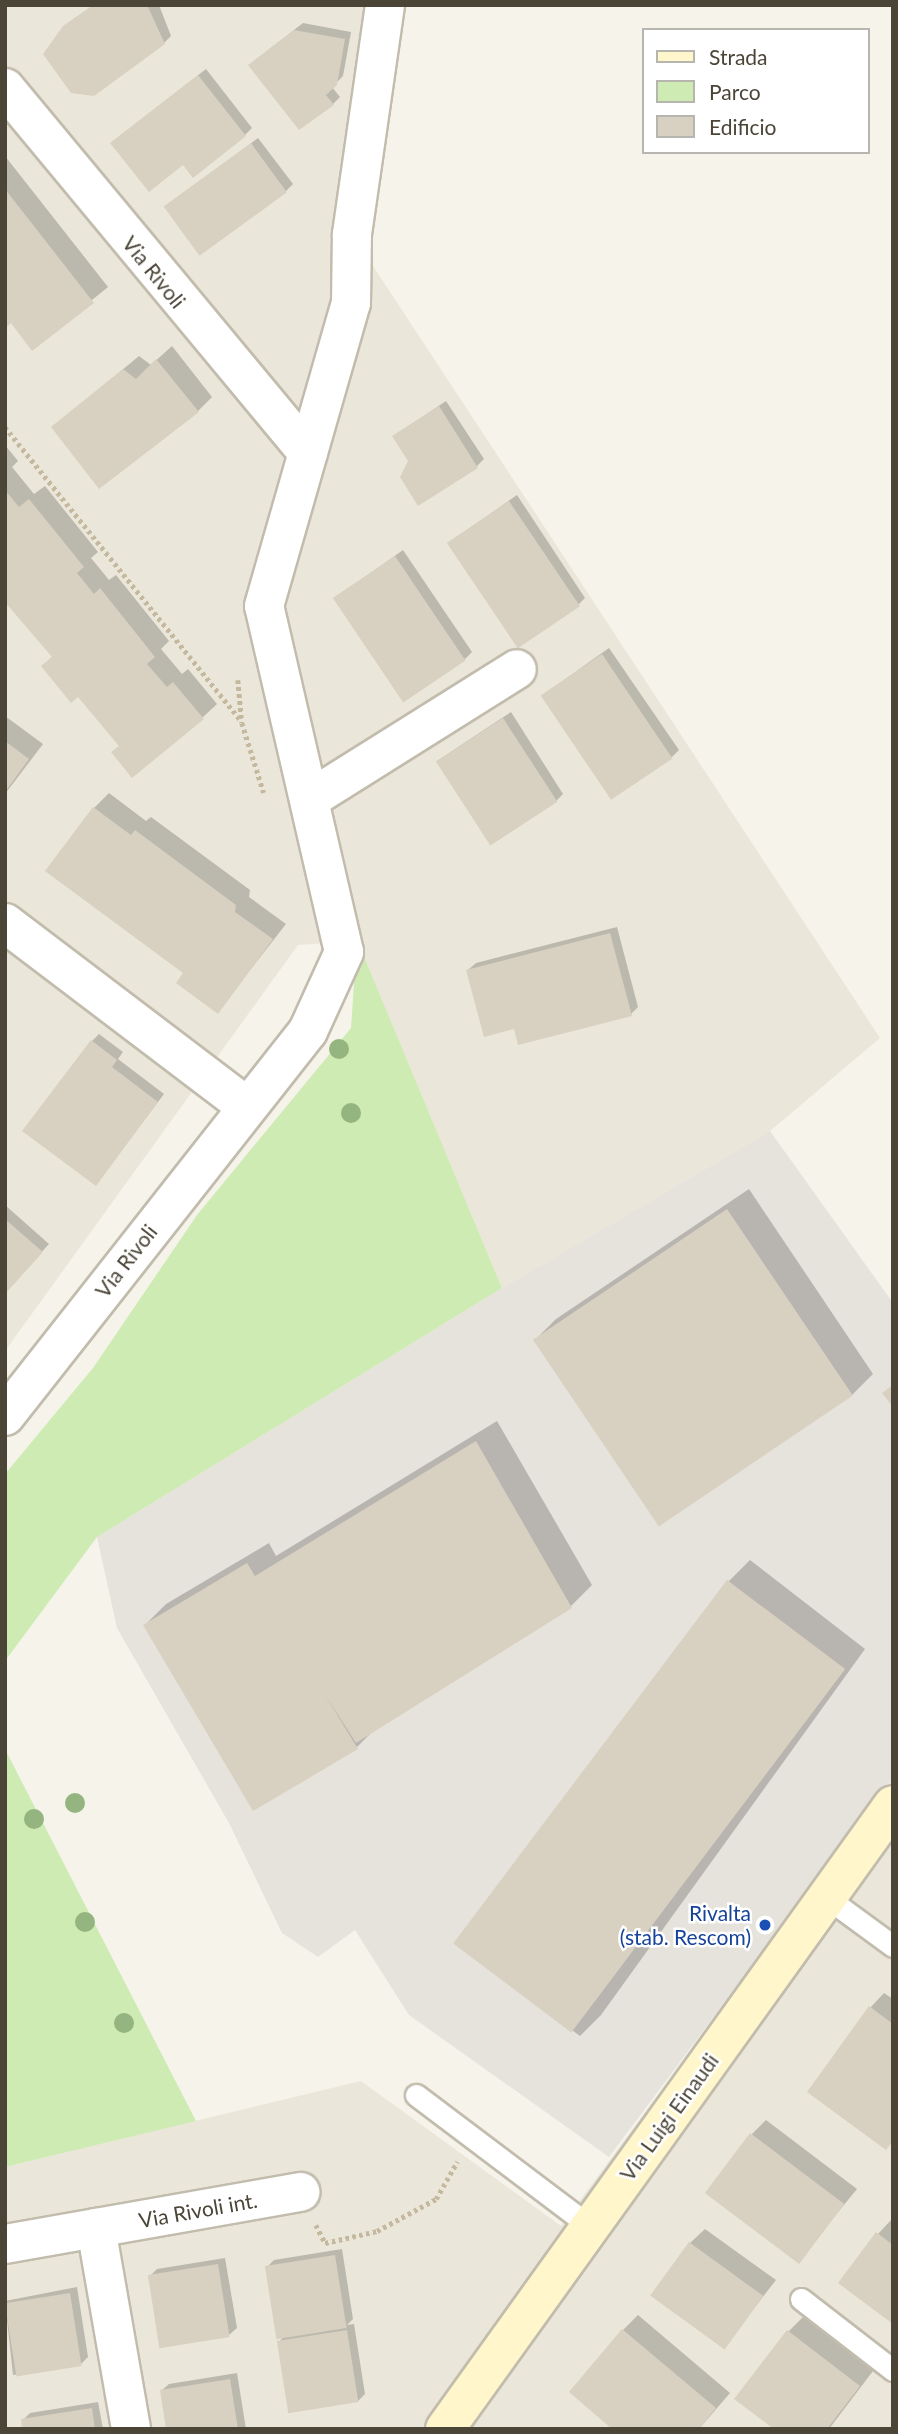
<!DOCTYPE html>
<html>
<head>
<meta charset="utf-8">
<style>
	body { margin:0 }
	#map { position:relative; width:898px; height:2434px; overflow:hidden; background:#f6f3eb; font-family:Lato,sans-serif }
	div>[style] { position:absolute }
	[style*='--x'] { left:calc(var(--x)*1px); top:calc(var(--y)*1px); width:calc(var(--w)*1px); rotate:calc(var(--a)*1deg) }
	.residential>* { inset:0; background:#eae6d9 }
	.industrial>* { inset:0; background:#e6e2dc }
	.green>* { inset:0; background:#ceebb3 }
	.shadow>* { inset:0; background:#0003 }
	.building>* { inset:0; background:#d8d0c0; transform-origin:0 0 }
	.path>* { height:4.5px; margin-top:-2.25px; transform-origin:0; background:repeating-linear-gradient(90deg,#c4b99e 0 3.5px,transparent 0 7px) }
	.roads { filter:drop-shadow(2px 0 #c2bcad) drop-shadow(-2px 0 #c2bcad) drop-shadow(0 2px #c2bcad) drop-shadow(0 -2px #c2bcad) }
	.service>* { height:21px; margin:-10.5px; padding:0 10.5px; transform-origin:10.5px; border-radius:10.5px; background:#fff }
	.minor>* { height:38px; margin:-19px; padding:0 19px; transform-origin:19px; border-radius:19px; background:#fff }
	.secondary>* { height:38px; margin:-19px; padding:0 19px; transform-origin:19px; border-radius:19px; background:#fff6cc }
	.trees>* { width:20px; height:20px; margin:-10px; border-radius:50%; background:#94b480 }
	.dots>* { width:19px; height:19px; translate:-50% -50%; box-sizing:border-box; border:4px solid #fff; border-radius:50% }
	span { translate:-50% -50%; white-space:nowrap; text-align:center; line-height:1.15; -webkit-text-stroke:5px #fff; paint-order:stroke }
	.street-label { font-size:21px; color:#4b4538 }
	.transit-label { font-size:21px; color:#164399 }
	.right { translate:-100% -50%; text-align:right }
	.frame { position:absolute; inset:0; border:7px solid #4b4538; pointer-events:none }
	.legend { position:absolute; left:642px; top:28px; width:228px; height:126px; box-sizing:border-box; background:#fff; border:2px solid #b7b5af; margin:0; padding:9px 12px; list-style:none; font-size:21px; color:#4b4538 }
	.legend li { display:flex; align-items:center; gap:14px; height:35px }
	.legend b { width:35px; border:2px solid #b7b5af }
</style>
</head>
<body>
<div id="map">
	<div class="residential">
		<div style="clip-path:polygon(5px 5px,370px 5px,340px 178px,352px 234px,880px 1038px,770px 1131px,502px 1288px,357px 941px,298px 945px,5px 1351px)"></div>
		<div style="clip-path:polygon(893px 1777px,893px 2429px,5px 2429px,5px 2167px,361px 2081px,561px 2226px)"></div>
	</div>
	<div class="industrial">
		<div style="clip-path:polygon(770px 1131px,893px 1303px,893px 1777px,609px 2157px,409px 2015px,355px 1930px,318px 1957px,282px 1933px,229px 1823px,117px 1628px,97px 1537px,502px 1288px)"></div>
	</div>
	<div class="green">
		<div style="clip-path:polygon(357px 940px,502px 1288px,97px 1537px,5px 1661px,5px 1474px,93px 1368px,197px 1215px,351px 1028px)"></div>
		<div style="clip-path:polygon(5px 1749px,196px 2121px,5px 2167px)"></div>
	</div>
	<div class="shadow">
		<div style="clip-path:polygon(93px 5px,159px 5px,171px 36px,164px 43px)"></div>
		<div style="clip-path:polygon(303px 23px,351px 32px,343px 76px,332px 87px,340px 97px,333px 104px,258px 58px)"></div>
		<div style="clip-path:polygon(206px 69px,252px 128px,245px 135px,183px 162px,120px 136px)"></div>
		<div style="clip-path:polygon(258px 138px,293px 184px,286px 191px,167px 208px)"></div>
		<div style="clip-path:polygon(5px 156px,108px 287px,33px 348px,11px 321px,5px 325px)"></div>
		<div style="clip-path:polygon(172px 346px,212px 397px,198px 411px,53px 427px,139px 356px,151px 365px)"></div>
		<div style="clip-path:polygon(446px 401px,484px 459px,477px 466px,410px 461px,394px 436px)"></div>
		<div style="clip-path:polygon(5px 445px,18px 461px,12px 467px,34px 494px,45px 486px,98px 552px,91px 558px,109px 580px,116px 575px,169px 641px,161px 649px,182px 674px,188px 669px,217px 704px,202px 718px,120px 745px,78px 694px,43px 666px,54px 655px,5px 599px)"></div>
		<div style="clip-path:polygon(517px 495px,585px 598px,578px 605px,449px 543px)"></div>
		<div style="clip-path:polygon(403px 550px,472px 652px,465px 659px,336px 598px)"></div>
		<div style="clip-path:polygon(609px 648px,679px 750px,672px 757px,543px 695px)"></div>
		<div style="clip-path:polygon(511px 712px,563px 794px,556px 801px,437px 761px)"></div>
		<div style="clip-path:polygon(5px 716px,43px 744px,5px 794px)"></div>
		<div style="clip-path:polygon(109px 793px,146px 821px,151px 817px,250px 890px,249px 897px,286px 924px,218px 1011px,186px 973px,94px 808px)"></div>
		<div style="clip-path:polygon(617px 927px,638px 1007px,631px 1014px,468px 970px,476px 963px)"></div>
		<div style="clip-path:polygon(99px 1034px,123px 1052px,118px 1059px,164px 1094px,102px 1176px,92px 1041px)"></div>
		<div style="clip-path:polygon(749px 1189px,873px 1374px,852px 1395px,535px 1340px,556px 1319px)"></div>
		<div style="clip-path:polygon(5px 1205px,49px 1244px,5px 1292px)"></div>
		<div style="clip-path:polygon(497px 1421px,592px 1585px,571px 1606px,374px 1730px,357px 1747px,145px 1625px,166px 1604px,269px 1543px,276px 1556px)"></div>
		<div style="clip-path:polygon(750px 1560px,865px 1649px,601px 2015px,580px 2036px,460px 1947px,729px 1581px)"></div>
		<div style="clip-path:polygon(884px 1993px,893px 1999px,893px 2141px,870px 2008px)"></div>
		<div style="clip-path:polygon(766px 2120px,857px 2189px,798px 2261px,752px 2134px)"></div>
		<div style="clip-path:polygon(892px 2219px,893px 2219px,893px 2322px,878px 2234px)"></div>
		<div style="clip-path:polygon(705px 2229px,776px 2280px,724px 2347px,690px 2243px)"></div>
		<div style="clip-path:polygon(342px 2249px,353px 2319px,347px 2325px,354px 2324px,365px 2394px,358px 2401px,279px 2342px,284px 2336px,267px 2267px,274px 2260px)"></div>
		<div style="clip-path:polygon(225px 2258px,237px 2328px,229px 2335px,150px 2276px,157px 2269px)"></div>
		<div style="clip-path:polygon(77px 2287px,88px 2357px,81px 2364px,13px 2375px,5px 2301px)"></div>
		<div style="clip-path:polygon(638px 2315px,730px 2393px,699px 2429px,623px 2330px)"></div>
		<div style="clip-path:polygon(803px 2317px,873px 2371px,829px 2429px,777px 2429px,788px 2332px)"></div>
		<div style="clip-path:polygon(237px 2373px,246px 2429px,168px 2429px,161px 2391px,169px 2384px)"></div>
		<div style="clip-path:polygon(98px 2402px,103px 2429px,24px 2429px,23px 2420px,30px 2413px)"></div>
	</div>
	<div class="building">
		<div style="clip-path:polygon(93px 5px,147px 5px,165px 44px,94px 96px,71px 93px,43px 54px,63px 26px)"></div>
		<div style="clip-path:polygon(294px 30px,345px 39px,337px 85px,326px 95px,334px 105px,299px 130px,248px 65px)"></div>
		<div style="clip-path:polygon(198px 75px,246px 136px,193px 178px,183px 165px,149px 192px,110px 143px)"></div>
		<div style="left:251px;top:143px;width:61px;height:108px;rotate:54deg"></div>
		<div style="clip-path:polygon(5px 189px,94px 303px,32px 351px,11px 323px,5px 328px)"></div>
		<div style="clip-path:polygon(156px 359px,199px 412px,99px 489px,51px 427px,123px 369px,136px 379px)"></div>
		<div style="clip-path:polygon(439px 406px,478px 468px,418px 506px,400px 477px,408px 461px,392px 436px)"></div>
		<div style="clip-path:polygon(5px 490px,19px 507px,29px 499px,84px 567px,77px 573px,94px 594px,100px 588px,155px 657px,147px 664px,167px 687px,173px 682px,204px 719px,132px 778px,111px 752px,119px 746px,78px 697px,71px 703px,41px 666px,52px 657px,5px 602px)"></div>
		<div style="left:509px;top:501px;width:127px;height:75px;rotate:56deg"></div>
		<div style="left:395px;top:556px;width:126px;height:75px;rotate:56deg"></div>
		<div style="left:602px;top:654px;width:126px;height:74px;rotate:56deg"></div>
		<div style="left:503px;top:718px;width:100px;height:80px;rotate:57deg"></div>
		<div style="clip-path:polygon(5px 741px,29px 759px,5px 792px)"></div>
		<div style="clip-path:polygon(93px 807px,131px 835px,135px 830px,236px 905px,235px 912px,273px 939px,218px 1014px,176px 983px,183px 973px,45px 871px)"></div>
		<div style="clip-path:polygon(610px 933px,632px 1016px,518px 1045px,514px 1029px,484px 1037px,466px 970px)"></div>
		<div style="clip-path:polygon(91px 1040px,117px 1060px,112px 1067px,158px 1102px,96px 1186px,22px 1131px)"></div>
		<div style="left:727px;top:1209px;width:225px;height:234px;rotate:56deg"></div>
		<div style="clip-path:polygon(5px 1219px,43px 1252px,5px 1294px)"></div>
		<div style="clip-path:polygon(893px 1385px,893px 1407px,882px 1393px)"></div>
		<div style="clip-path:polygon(476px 1441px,572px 1608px,356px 1743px,324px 1693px,358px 1749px,253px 1811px,143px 1625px,247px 1563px,255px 1576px)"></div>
		<div style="left:727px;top:1580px;width:148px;height:455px;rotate:37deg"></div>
		<div style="clip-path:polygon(869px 2006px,893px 2024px,893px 2141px,886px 2150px,807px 2092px)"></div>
		<div style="left:750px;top:2133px;width:118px;height:75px;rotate:37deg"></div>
		<div style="clip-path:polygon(876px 2232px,893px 2245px,893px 2324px,838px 2283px)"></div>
		<div style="left:689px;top:2242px;width:92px;height:66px;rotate:36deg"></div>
		<div style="left:335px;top:2255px;width:74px;height:71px;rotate:81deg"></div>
		<div style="left:218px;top:2264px;width:74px;height:71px;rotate:81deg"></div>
		<div style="left:70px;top:2293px;width:74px;height:66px;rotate:81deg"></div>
		<div style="clip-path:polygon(622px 2329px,716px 2408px,699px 2429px,612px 2429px,569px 2392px)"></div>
		<div style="left:347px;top:2330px;width:73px;height:71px;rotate:81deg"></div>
		<div style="clip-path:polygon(787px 2330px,860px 2386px,827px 2429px,774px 2429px,734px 2399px)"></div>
		<div style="clip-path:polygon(230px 2379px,238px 2429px,166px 2429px,160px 2390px)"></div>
		<div style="clip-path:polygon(92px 2408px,95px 2429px,22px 2429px,21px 2419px)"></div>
	</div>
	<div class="path">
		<div style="--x:5;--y:427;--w:377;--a:51.2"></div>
		<div style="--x:238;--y:680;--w:43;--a:84.7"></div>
		<div style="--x:242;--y:723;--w:73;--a:72.6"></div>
		<div style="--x:316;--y:2225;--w:20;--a:63"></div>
		<div style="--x:325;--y:2243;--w:53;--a:-13"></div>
		<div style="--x:377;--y:2231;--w:67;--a:-28.5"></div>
		<div style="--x:436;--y:2199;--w:43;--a:-60.4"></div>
	</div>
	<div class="roads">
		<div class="service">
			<div style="--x:826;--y:1897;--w:83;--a:36.2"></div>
			<div style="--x:416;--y:2095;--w:218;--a:37"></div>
			<div style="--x:801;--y:2299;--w:116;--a:37.7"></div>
		</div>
		<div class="minor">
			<div style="--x:5;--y:88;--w:474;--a:50.3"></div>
			<div style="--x:310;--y:799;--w:244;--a:-32.1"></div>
			<div style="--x:5;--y:923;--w:304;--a:37.2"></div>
			<div style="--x:5;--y:1416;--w:490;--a:-51.8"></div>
			<div style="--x:308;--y:1031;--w:87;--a:-65.5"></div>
			<div style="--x:344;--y:952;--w:355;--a:-103"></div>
			<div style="--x:264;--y:606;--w:315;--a:-74"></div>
			<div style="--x:351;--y:303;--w:69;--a:-89.2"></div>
			<div style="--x:352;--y:234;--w:231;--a:-81.8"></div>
			<div style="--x:96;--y:2228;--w:204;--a:80.1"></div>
			<div style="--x:5;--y:2244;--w:300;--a:-10"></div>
		</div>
		<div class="secondary">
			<div style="--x:445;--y:2429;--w:768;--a:-54.32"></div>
		</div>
	</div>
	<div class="trees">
		<div style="left:339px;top:1049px"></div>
		<div style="left:351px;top:1113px"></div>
		<div style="left:75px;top:1803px"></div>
		<div style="left:34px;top:1819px"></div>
		<div style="left:85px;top:1922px"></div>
		<div style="left:124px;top:2023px"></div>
	</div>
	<div class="dots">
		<div style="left:765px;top:1925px;background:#1a4fb4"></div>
	</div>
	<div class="street-label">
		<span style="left:154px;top:272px;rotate:51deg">Via Rivoli</span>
		<span style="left:126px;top:1261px;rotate:-52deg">Via Rivoli</span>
		<span style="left:669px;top:2117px;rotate:-54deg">Via Luigi Einaudi</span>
		<span style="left:198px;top:2210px;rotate:-10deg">Via Rivoli int.</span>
	</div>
	<div class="transit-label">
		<span class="right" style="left:751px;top:1925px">Rivalta<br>(stab. Rescom)</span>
	</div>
	<div class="frame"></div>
	<ul class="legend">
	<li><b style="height:9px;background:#fff6cc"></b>Strada</li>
	<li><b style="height:19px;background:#ceebb3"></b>Parco</li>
	<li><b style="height:19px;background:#d8d0c0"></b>Edificio</li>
	</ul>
</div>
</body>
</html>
